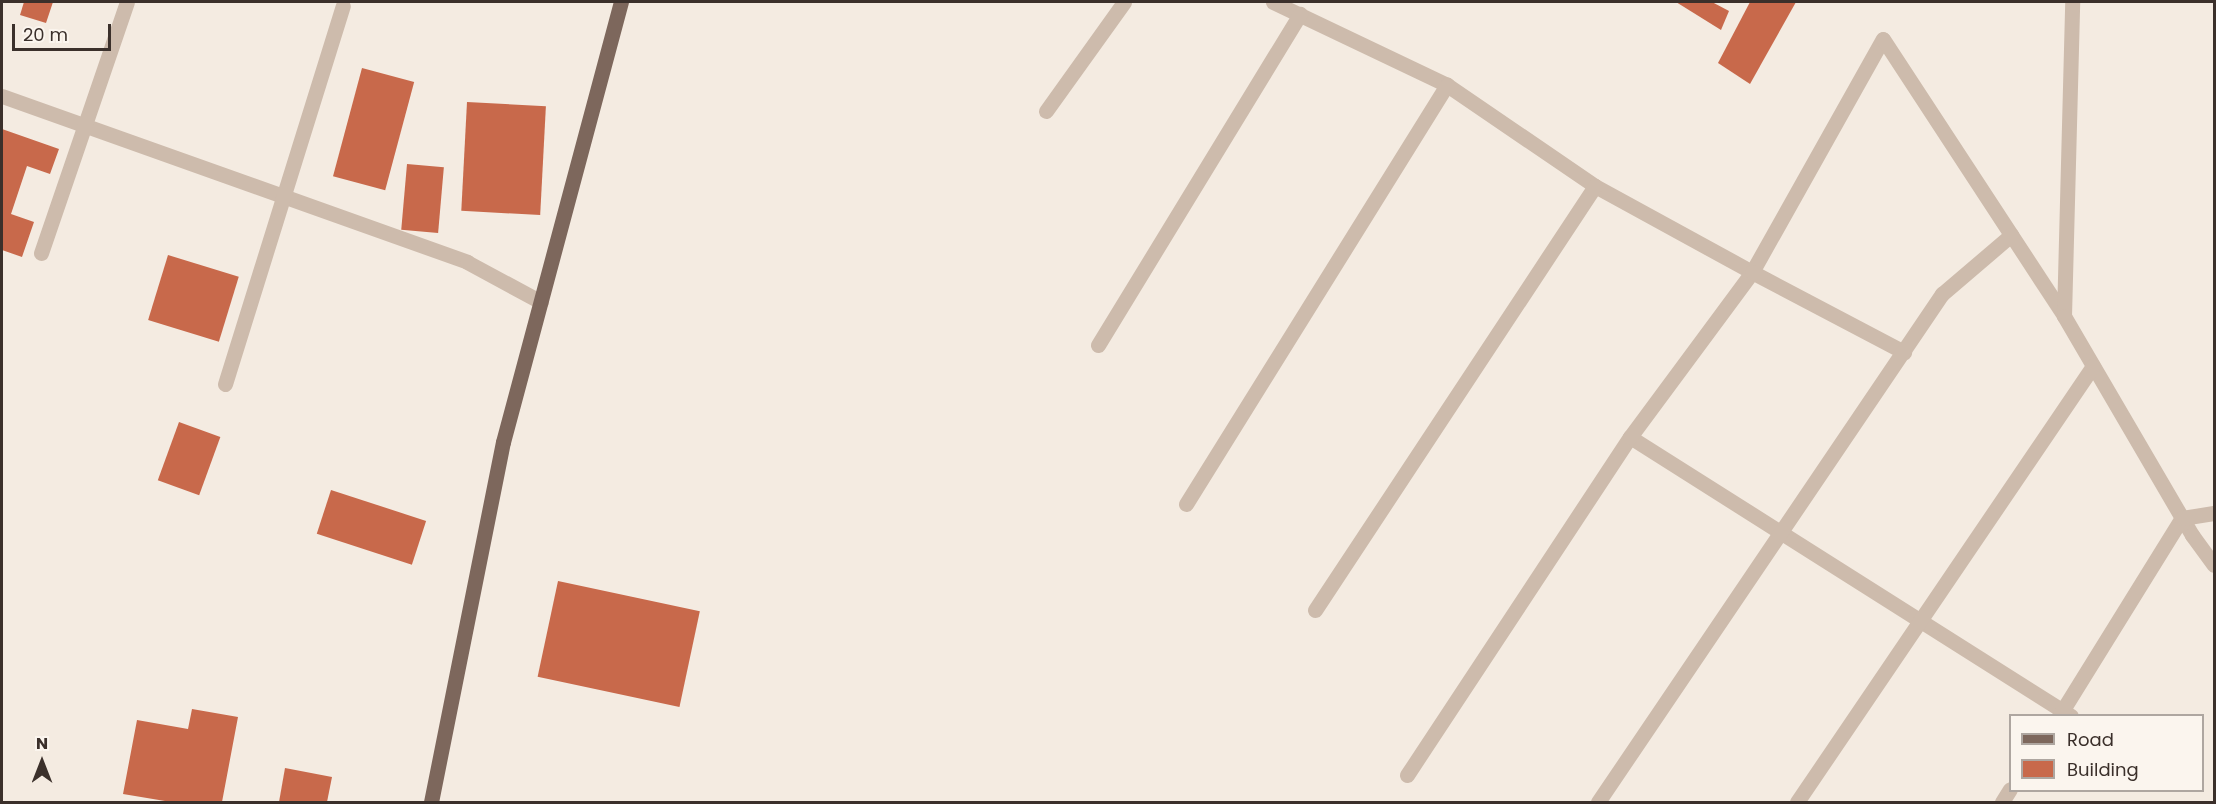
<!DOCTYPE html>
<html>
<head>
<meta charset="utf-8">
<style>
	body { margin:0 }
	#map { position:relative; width:2216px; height:804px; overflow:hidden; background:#f4ebe1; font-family:Poppins,sans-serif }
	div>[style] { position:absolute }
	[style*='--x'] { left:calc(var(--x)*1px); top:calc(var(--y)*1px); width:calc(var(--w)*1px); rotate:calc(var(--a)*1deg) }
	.building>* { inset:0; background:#c8694b; transform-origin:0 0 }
	.minor>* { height:15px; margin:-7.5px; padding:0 7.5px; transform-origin:7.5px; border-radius:7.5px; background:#cdbbac }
	.major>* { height:15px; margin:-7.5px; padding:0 7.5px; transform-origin:7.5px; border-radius:7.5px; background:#7d675c }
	span { translate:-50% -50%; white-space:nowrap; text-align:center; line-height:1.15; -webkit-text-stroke:4.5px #fbf5ee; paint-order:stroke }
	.frame { position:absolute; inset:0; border:3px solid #3b302b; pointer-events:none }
	.legend { position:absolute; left:2009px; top:714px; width:195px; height:78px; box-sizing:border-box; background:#fbf5ee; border:2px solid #aea6a0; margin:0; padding:8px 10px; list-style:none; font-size:18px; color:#3b302b }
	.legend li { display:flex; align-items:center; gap:12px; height:30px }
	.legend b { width:30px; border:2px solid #aea6a0 }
	.north { position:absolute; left:12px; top:732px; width:60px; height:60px; -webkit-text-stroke:4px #fbf5ee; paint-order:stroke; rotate:0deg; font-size:16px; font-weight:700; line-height:24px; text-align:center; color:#3b302b }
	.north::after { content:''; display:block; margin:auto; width:21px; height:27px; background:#3b302b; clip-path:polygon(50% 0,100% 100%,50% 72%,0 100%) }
	.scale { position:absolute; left:12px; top:24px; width:99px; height:27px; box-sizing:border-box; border:3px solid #3b302b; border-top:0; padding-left:8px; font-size:18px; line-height:21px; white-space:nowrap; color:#3b302b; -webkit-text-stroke:4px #fbf5ee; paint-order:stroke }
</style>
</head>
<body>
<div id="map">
	<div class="building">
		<div style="clip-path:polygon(24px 2px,53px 2px,46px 23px,20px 15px)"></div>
		<div style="clip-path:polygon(1676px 2px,1712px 2px,1729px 11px,1721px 30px)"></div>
		<div style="clip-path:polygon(1750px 2px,1796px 2px,1750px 84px,1718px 63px)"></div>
		<div style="left:362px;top:68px;width:54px;height:112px;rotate:15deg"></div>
		<div style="left:467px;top:102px;width:79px;height:109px;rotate:3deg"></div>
		<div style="clip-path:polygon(2px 129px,59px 149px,50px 174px,27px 166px,11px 214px,34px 222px,22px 257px,2px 250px)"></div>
		<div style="left:407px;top:164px;width:37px;height:66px;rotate:5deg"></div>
		<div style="left:168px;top:255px;width:74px;height:68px;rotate:17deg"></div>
		<div style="left:179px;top:422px;width:44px;height:62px;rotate:20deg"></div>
		<div style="left:331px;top:490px;width:100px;height:46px;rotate:18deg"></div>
		<div style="left:558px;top:581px;width:145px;height:98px;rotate:12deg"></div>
		<div style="clip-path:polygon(192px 709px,238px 717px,222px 802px,171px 802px,123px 794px,137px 720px,188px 729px)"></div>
		<div style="clip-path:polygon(285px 768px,332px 777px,327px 802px,279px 802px)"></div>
	</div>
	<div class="minor">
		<div style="--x:1273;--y:2;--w:193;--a:25.5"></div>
		<div style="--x:1447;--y:85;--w:179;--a:34.3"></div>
		<div style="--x:1595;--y:186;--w:179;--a:28.7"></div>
		<div style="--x:1752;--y:272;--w:267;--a:-60.7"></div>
		<div style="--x:1883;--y:39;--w:331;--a:56.8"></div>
		<div style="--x:2064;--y:316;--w:314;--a:-88.5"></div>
		<div style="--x:2;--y:96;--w:494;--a:19.6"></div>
		<div style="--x:467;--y:262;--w:84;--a:28.4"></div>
		<div style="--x:1046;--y:111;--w:134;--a:-54.4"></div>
		<div style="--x:41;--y:253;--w:265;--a:-71.1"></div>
		<div style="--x:2064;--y:316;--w:254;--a:59.7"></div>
		<div style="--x:2192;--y:535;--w:37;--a:54"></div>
		<div style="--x:1098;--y:345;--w:388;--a:-58.6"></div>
		<div style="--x:225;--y:384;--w:396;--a:-72.7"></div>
		<div style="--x:1630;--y:437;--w:522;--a:32.32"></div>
		<div style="--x:1186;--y:504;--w:494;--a:-58.1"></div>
		<div style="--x:1315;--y:610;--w:508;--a:-56.56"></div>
		<div style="--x:2059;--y:716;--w:233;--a:-58.2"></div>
		<div style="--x:2182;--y:518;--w:32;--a:-9"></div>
		<div style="--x:1407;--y:775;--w:405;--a:-56.6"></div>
		<div style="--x:1630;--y:437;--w:205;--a:-53.5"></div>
		<div style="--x:1752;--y:272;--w:172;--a:27.8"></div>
		<div style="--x:1598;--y:802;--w:614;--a:-55.9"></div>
		<div style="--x:1942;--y:294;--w:91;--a:-40.5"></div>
		<div style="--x:1797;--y:802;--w:527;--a:-55.83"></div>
		<div style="--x:2002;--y:802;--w:15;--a:-58"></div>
	</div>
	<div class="major">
		<div style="--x:431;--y:802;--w:367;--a:-78.7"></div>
		<div style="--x:503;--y:442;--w:456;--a:-75"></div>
	</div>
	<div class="frame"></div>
	<ul class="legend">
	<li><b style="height:8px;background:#7d675c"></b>Road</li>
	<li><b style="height:16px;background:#c8694b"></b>Building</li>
	</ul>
	<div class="north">N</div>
	<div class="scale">20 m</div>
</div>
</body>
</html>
